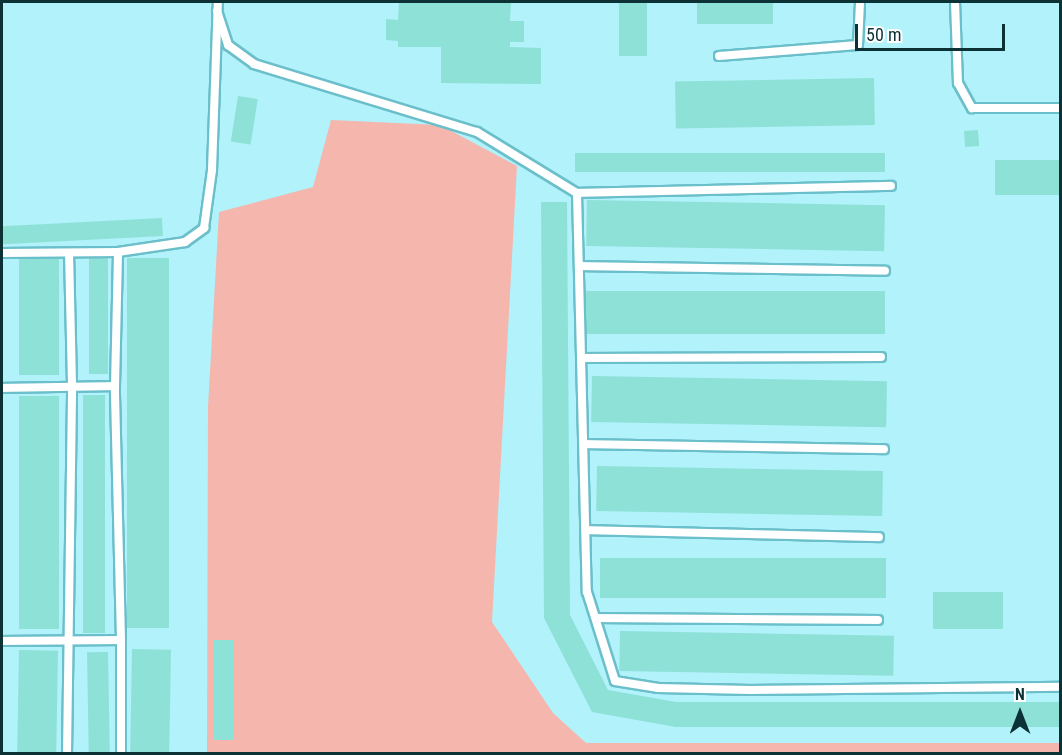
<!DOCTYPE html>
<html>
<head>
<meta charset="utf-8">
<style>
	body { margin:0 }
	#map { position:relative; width:1062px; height:755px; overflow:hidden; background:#b1f2fb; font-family:"Roboto Condensed",sans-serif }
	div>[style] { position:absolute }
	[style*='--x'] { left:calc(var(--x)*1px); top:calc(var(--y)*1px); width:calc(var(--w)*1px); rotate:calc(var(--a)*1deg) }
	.green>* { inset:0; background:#f5b6ae }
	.building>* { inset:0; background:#8de1d7; transform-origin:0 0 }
	.roads { filter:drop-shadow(2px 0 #6bbfca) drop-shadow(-2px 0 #6bbfca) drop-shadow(0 2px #6bbfca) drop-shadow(0 -2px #6bbfca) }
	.service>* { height:8px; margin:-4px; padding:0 4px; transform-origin:4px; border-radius:4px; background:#fff }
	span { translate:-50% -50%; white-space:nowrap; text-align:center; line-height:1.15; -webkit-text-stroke:5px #fff; paint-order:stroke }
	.frame { position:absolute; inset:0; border:3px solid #0d3236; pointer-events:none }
	.north { position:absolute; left:990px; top:683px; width:60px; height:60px; -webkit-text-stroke:4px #fff; paint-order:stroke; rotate:0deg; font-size:16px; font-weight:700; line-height:24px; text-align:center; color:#0d3236 }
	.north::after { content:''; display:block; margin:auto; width:21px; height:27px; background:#0d3236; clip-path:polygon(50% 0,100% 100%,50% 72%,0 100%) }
	.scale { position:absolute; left:855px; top:24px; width:150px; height:27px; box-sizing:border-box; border:3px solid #0d3236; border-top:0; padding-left:8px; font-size:18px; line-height:21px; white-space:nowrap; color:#0d3236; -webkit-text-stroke:4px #fff; paint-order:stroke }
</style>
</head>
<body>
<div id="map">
	<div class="green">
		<div style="clip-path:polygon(331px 120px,440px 125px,517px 166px,492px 622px,553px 713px,586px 743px,1060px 743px,1060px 754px,207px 754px,208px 407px,219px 212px,313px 187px)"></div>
	</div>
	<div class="building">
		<div style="clip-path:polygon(399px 2px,511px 2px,510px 21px,524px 21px,524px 42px,510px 42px,510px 47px,541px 48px,541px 84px,441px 83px,441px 47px,398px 47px,398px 41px,386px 40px,386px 19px,398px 20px)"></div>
		<div style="left:619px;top:2px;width:28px;height:54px"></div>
		<div style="left:697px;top:2px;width:76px;height:22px"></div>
		<div style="left:874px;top:78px;width:47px;height:199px;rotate:89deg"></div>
		<div style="left:238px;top:96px;width:20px;height:46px;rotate:9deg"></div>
		<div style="left:978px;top:130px;width:16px;height:14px;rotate:86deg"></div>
		<div style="left:885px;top:153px;width:19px;height:310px;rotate:90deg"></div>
		<div style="left:995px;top:160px;width:65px;height:35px"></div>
		<div style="left:587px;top:200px;width:298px;height:46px;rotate:1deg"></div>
		<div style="clip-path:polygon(541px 202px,567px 202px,570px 615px,608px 690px,676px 702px,1060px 702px,1060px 727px,676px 727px,592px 712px,544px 618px)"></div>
		<div style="left:162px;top:218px;width:18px;height:160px;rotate:87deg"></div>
		<div style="left:19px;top:257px;width:40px;height:118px"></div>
		<div style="left:89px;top:258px;width:19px;height:116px"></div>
		<div style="left:127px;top:258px;width:42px;height:370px"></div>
		<div style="left:586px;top:291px;width:299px;height:43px"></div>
		<div style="left:592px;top:376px;width:295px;height:46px;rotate:1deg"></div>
		<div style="left:83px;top:395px;width:22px;height:238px"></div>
		<div style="left:19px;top:396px;width:40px;height:233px"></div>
		<div style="left:597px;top:466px;width:286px;height:45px;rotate:1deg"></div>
		<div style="left:600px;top:558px;width:286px;height:40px"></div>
		<div style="left:933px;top:592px;width:70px;height:37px"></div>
		<div style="left:620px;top:631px;width:274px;height:40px;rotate:1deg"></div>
		<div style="left:214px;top:640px;width:20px;height:100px"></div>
		<div style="left:132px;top:649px;width:39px;height:105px;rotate:1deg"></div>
		<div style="left:19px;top:650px;width:39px;height:104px;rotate:1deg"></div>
		<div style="left:108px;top:652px;width:102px;height:21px;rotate:89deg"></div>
	</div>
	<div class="roads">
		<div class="service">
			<div style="--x:955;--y:2;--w:81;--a:87.9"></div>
			<div style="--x:958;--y:83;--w:29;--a:61"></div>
			<div style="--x:972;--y:108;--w:88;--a:0"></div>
			<div style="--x:217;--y:11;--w:36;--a:72"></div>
			<div style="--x:228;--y:45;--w:32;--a:36"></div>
			<div style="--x:254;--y:64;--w:233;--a:17"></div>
			<div style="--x:477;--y:132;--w:117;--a:31.4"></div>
			<div style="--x:577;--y:193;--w:314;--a:-1.3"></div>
			<div style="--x:719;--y:56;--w:139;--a:-4.5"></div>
			<div style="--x:858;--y:45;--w:43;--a:-87.3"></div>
			<div style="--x:577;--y:193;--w:399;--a:88.6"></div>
			<div style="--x:587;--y:592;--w:93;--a:72.5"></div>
			<div style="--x:615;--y:681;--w:44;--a:9.2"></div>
			<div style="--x:658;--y:688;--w:93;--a:1.2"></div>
			<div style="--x:751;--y:690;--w:309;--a:-0.6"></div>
			<div style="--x:2;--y:253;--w:116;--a:-0.5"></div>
			<div style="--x:118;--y:252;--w:68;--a:-8.5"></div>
			<div style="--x:185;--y:242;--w:24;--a:-36"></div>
			<div style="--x:204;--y:228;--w:59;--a:-82.1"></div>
			<div style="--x:212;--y:170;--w:168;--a:-88"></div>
			<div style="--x:579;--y:266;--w:306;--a:0.9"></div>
			<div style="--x:582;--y:358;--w:299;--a:-0.2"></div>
			<div style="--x:2;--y:388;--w:113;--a:-1"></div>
			<div style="--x:115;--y:386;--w:134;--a:-88.7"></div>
			<div style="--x:584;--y:444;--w:300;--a:1"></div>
			<div style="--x:586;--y:530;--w:293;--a:1.4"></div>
			<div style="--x:596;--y:618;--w:282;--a:0.4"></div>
			<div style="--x:2;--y:641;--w:119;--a:-0.5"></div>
			<div style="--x:121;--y:640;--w:254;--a:-91.4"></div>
			<div style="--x:67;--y:754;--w:370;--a:-89.2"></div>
			<div style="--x:72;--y:384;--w:131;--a:-91.3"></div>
			<div style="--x:121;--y:754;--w:114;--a:-90"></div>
		</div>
	</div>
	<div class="frame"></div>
	<div class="north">N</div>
	<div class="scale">50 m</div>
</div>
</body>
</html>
